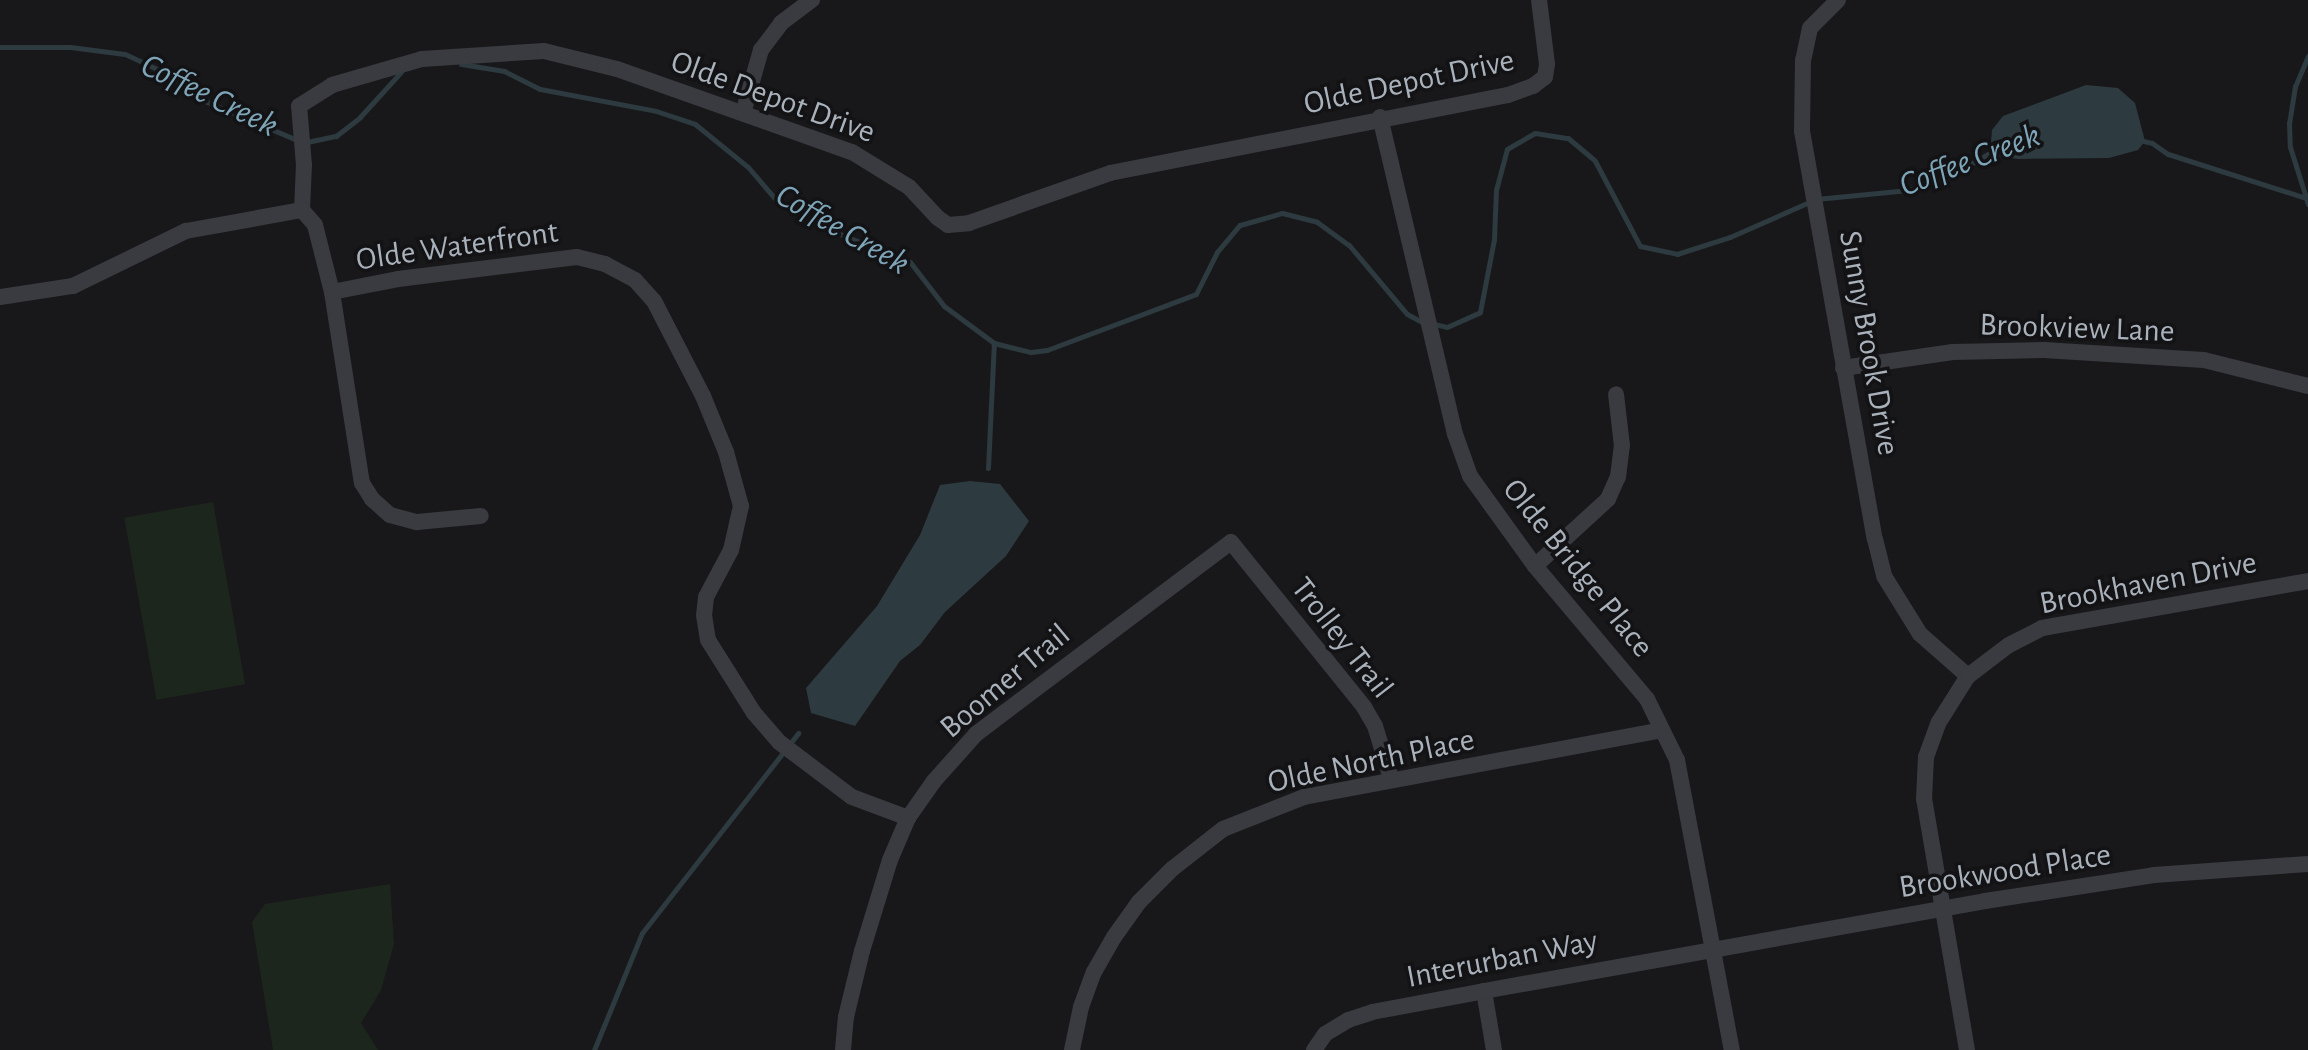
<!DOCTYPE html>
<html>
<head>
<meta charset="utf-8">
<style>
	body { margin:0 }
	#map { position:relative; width:2308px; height:1050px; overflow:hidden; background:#18181a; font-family:"Alegreya Sans",sans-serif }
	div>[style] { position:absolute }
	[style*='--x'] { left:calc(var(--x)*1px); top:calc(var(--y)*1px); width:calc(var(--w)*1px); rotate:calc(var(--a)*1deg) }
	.green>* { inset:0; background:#1d261d; transform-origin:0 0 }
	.water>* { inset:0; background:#2d3a3f }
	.stream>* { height:5px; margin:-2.5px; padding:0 2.5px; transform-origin:2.5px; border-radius:2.5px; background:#2d3a3f }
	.minor>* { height:16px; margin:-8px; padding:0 8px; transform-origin:8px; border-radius:8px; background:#393b40 }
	span { translate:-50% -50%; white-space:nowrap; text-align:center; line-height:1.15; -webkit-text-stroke:7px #131315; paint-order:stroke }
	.street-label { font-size:32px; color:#a9b1bb }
	.water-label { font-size:34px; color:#7ea5b8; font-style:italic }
</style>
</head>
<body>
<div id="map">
	<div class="green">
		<div style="left:213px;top:502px;width:185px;height:90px;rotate:80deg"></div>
		<div style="clip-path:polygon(390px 884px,394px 944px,381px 990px,361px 1023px,378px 1050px,273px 1050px,252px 922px,265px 904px)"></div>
	</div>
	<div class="water">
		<div style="clip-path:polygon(2086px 85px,2118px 88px,2135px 103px,2145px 141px,2138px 150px,2109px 158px,2018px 159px,1990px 155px,1992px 130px,2003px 116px)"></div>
		<div style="clip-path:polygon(970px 481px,1000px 484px,1029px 521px,1006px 556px,945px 612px,920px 645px,900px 661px,855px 726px,811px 713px,806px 688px,877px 606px,920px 535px,940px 485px)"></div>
	</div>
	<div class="stream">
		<div style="--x:0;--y:47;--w:70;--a:0"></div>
		<div style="--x:70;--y:47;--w:55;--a:7.3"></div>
		<div style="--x:125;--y:54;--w:40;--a:25"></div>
		<div style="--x:161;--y:71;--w:48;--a:35.7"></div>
		<div style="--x:200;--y:99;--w:105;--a:22.9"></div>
		<div style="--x:2308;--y:56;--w:33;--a:113"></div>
		<div style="--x:2295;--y:86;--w:37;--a:99"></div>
		<div style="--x:2289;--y:123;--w:24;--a:88"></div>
		<div style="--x:2290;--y:147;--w:60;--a:72.5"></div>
		<div style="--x:461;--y:64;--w:44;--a:9.2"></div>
		<div style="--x:504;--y:71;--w:40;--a:26.6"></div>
		<div style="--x:540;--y:89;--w:118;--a:10.7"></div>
		<div style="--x:656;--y:111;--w:41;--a:18.4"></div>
		<div style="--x:695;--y:124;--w:68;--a:39.1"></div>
		<div style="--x:748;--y:167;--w:45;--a:49.5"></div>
		<div style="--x:777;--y:201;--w:50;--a:30.2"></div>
		<div style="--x:820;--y:226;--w:97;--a:21.8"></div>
		<div style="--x:910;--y:262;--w:56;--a:52.3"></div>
		<div style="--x:944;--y:306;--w:62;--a:36.5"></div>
		<div style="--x:994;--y:343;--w:38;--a:14"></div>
		<div style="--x:1031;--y:352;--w:16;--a:-7"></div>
		<div style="--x:1047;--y:350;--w:159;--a:-20.6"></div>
		<div style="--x:1196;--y:294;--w:47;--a:-63.4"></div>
		<div style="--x:1217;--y:252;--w:35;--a:-50"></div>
		<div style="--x:1240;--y:225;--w:44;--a:-15.9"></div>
		<div style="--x:1282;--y:213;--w:36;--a:14"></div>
		<div style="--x:1317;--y:222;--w:39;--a:36"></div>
		<div style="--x:1349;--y:245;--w:90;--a:50"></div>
		<div style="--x:1407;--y:314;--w:19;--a:28"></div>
		<div style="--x:2139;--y:140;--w:13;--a:13"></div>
		<div style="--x:2152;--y:143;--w:19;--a:35"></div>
		<div style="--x:2168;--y:154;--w:145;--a:17.7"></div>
		<div style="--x:307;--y:142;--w:30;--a:-12"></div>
		<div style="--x:336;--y:136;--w:31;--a:-38"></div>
		<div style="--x:360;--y:117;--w:61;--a:-47.7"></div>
		<div style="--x:1434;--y:324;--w:13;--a:13"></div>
		<div style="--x:1447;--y:327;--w:36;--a:-24"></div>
		<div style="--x:1480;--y:312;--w:74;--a:-79.1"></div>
		<div style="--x:1494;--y:239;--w:49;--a:-87.7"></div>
		<div style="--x:1496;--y:190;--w:42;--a:-75"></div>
		<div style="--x:1507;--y:149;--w:32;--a:-30"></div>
		<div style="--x:1535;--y:133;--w:33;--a:9"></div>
		<div style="--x:1568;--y:138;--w:35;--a:40"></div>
		<div style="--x:1595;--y:161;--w:96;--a:62.1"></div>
		<div style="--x:1640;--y:246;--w:38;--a:12"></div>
		<div style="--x:1677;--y:254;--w:56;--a:-17.8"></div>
		<div style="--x:1730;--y:237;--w:94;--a:-23.8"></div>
		<div style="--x:1816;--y:199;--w:93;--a:-5.5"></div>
		<div style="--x:1909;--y:190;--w:40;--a:-18"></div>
		<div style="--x:1947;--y:178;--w:56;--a:-30.3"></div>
		<div style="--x:988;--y:468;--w:125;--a:-87.3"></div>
		<div style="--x:594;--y:1050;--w:126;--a:-67.7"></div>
		<div style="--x:642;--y:933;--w:254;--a:-52"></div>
	</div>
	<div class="minor">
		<div style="--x:1838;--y:0;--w:40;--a:135"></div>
		<div style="--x:1810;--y:28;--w:33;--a:102"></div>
		<div style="--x:1803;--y:60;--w:71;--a:90.8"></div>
		<div style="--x:1802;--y:131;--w:414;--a:79.9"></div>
		<div style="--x:1875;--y:539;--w:38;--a:76"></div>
		<div style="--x:1884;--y:576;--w:68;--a:58.2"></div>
		<div style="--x:1920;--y:634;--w:64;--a:41.2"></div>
		<div style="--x:743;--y:113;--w:66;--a:-74.1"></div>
		<div style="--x:761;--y:50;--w:34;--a:-53"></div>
		<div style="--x:781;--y:23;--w:39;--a:-37"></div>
		<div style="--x:1380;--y:117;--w:326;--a:76.7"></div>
		<div style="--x:1455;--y:434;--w:45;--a:70.3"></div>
		<div style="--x:1470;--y:476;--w:111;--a:54.2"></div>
		<div style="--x:1535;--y:566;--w:174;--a:49.9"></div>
		<div style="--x:1647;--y:699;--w:68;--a:63.8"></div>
		<div style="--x:1677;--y:760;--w:295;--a:79.3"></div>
		<div style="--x:302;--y:210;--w:45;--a:-87.5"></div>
		<div style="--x:304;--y:165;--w:59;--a:-94.8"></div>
		<div style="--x:299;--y:106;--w:39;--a:-32"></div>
		<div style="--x:332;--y:85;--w:94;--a:-16.1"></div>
		<div style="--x:422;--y:59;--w:122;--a:-3.8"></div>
		<div style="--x:544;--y:51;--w:75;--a:13.9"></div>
		<div style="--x:617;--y:69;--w:249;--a:19.5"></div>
		<div style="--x:852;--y:152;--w:67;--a:31.6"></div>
		<div style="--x:909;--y:187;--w:42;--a:46.9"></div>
		<div style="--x:938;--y:218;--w:12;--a:35"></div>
		<div style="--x:948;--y:225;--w:21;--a:-5"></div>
		<div style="--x:969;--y:223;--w:150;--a:-19.5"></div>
		<div style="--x:1110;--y:173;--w:406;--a:-11.1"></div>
		<div style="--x:1508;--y:95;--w:27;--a:-20"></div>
		<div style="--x:1533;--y:86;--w:15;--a:-37"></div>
		<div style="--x:1545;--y:77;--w:13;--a:-81"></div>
		<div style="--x:1547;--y:64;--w:64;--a:-97.1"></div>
		<div style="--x:302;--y:210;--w:20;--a:49"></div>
		<div style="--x:315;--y:225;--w:69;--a:75.8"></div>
		<div style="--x:332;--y:292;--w:193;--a:81.1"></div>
		<div style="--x:362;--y:483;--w:19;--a:58"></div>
		<div style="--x:372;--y:499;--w:24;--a:42"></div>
		<div style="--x:390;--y:515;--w:28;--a:15"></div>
		<div style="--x:417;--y:522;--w:64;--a:-5.4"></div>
		<div style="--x:332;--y:292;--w:67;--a:-11.1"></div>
		<div style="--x:398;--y:279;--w:180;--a:-7"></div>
		<div style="--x:577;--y:257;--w:29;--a:14"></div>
		<div style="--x:605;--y:264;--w:34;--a:28"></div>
		<div style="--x:635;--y:280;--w:28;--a:48"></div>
		<div style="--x:654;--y:301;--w:107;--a:62.7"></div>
		<div style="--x:703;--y:396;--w:61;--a:67.7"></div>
		<div style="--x:726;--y:452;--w:56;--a:74.5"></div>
		<div style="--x:741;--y:506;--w:45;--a:102.8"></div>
		<div style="--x:731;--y:550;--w:53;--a:118"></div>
		<div style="--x:706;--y:597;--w:18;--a:96"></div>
		<div style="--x:704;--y:615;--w:25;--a:81"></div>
		<div style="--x:708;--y:640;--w:86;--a:57.8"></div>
		<div style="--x:754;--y:713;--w:38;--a:49"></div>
		<div style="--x:779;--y:742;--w:91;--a:37"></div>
		<div style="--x:852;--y:797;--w:60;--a:20.6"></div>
		<div style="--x:0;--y:297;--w:74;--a:-8.6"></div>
		<div style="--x:73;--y:286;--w:126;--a:-26"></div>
		<div style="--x:186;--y:231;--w:118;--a:-10.3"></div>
		<div style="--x:1843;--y:368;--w:111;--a:-8.3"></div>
		<div style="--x:1953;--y:352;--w:91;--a:-1.3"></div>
		<div style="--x:2044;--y:350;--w:160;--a:3.6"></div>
		<div style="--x:2204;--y:360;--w:107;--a:14"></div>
		<div style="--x:1535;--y:566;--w:99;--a:-42.5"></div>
		<div style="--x:1608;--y:499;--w:24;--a:-66"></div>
		<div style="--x:1618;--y:477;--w:31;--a:-83"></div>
		<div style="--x:1622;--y:446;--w:52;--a:-96.6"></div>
		<div style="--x:1484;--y:991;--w:60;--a:80.4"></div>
		<div style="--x:843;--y:1050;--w:33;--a:-85"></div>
		<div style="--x:846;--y:1017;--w:68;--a:-76.4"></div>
		<div style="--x:862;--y:951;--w:95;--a:-72.9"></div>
		<div style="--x:890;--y:860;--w:46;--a:-66.8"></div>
		<div style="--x:908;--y:818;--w:45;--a:-54.9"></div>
		<div style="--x:934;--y:781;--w:63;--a:-48.2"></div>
		<div style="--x:976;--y:734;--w:319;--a:-37"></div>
		<div style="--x:1231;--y:542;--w:212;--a:51.1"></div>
		<div style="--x:1364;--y:707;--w:22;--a:60"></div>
		<div style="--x:1375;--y:726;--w:54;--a:72.9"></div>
		<div style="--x:1072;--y:1050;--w:44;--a:-78.2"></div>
		<div style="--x:1081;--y:1007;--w:37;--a:-70"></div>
		<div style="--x:1094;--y:972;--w:40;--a:-60.3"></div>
		<div style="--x:1114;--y:937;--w:43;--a:-54.5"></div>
		<div style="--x:1139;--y:902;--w:47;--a:-45"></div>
		<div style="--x:1172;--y:869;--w:65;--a:-38.1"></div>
		<div style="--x:1223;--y:829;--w:87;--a:-21.6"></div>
		<div style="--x:1304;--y:797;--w:364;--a:-10.6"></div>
		<div style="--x:1314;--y:1050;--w:19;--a:-55"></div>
		<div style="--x:1325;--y:1034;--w:27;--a:-31"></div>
		<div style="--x:1348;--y:1020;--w:25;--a:-18"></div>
		<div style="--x:1372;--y:1012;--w:114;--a:-10.6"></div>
		<div style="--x:1484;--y:991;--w:509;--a:-10.18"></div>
		<div style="--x:1985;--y:901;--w:171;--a:-8.7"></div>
		<div style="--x:2154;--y:875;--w:154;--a:-4.1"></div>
		<div style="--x:1967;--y:1050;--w:255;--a:-99.7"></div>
		<div style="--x:1924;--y:799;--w:42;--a:-87.3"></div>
		<div style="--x:1926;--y:757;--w:37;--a:-70"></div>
		<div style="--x:1939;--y:722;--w:54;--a:-57.8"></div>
		<div style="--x:1968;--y:676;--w:51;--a:-37.1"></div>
		<div style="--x:2009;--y:645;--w:37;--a:-27"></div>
		<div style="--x:2042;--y:628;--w:270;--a:-10"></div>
	</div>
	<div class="street-label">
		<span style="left:1409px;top:82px;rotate:-12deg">Olde Depot Drive</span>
		<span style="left:773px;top:97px;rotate:20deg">Olde Depot Drive</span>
		<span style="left:457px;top:246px;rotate:-8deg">Olde Waterfront</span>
		<span style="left:2077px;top:328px;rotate:2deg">Brookview Lane</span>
		<span style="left:1869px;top:343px;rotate:80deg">Sunny Brook Drive</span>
		<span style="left:1578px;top:568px;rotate:51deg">Olde Bridge Place</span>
		<span style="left:2148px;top:583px;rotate:-11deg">Brookhaven Drive</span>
		<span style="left:1342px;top:638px;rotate:52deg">Trolley Trail</span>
		<span style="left:1005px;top:681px;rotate:-40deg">Boomer Trail</span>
		<span style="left:1371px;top:761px;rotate:-12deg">Olde North Place</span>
		<span style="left:2005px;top:871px;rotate:-9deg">Brookwood Place</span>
		<span style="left:1502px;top:959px;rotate:-11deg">Interurban Way</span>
	</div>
	<div class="water-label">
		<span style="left:209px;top:96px;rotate:26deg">Coffee Creek</span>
		<span style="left:1970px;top:161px;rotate:-21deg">Coffee Creek</span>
		<span style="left:842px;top:230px;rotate:30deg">Coffee Creek</span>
	</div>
</div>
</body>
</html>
